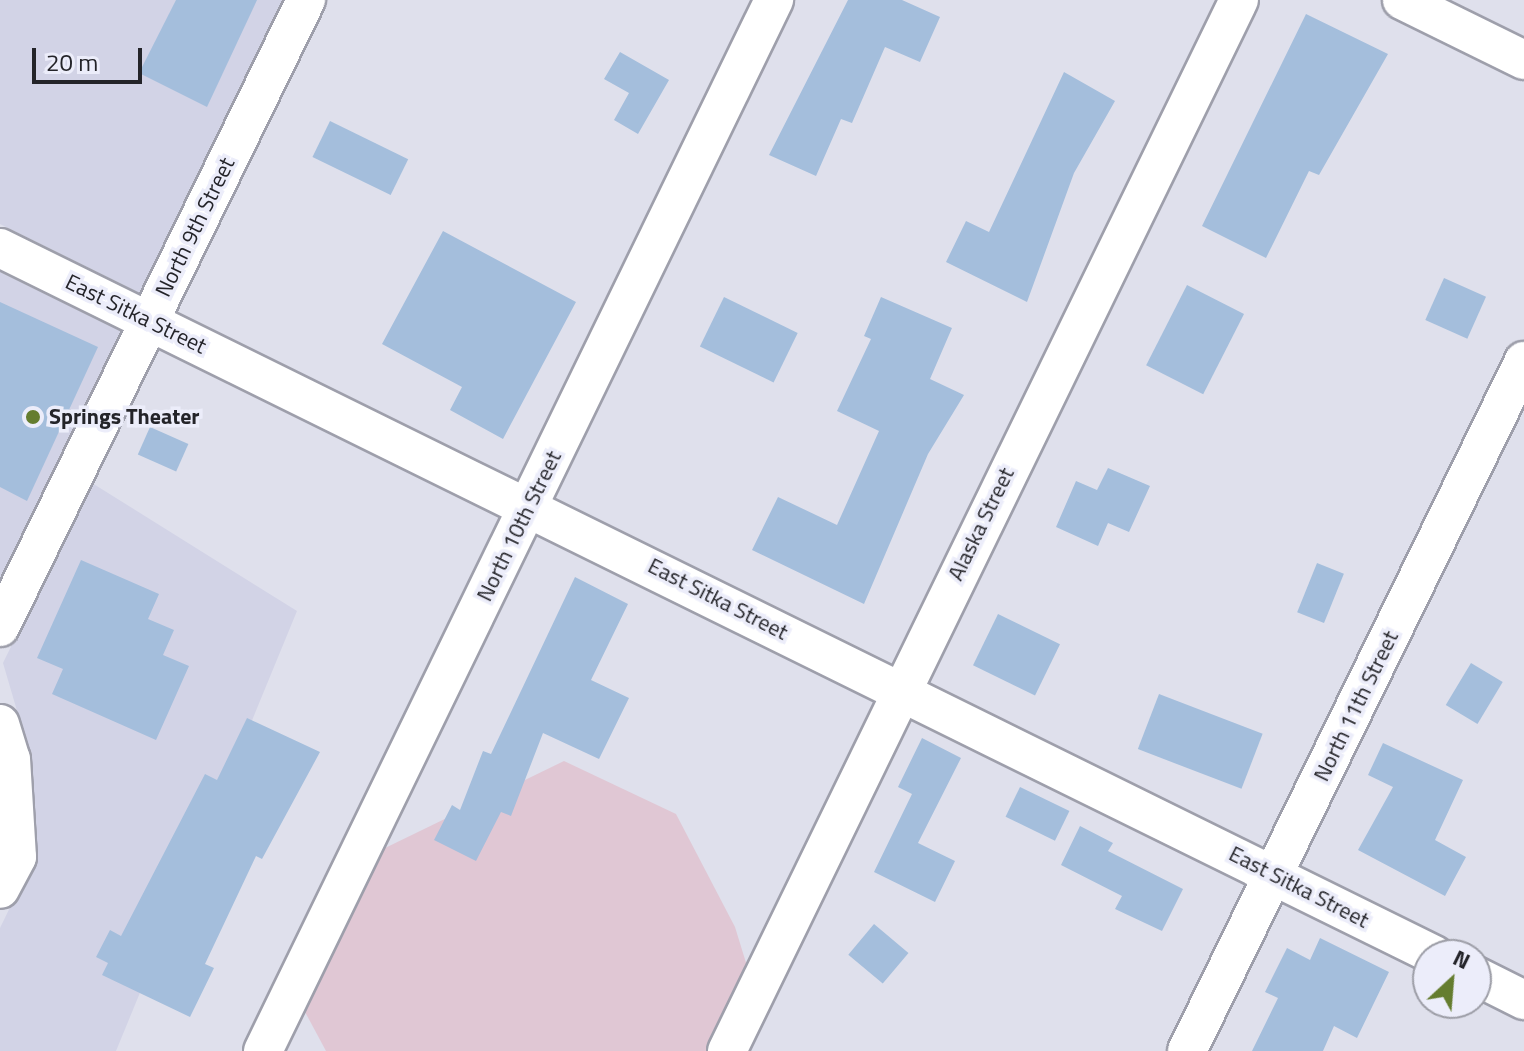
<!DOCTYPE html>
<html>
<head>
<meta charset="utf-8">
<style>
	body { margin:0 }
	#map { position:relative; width:1524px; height:1051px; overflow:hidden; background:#dfe0ec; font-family:"Titillium Web",sans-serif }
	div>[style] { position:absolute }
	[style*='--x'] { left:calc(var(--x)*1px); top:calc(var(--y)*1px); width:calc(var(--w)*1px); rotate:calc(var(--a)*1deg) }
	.built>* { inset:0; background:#d2d3e6 }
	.green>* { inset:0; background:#e0c7d4 }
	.building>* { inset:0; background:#a4bedc; transform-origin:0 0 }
	.roads { filter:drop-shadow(2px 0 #9e9fab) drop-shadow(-2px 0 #9e9fab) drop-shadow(0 2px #9e9fab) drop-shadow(0 -2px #9e9fab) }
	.street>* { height:38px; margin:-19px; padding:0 19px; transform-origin:19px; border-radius:19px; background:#fff }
	.dots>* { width:22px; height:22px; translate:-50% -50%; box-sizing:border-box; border:4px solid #ecedfa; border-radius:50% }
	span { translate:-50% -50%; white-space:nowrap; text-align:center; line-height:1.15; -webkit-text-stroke:7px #ecedfa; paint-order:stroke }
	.street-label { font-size:22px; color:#242429 }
	.poi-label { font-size:22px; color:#242429; font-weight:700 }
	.left { translate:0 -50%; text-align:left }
	.north { position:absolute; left:1412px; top:939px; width:80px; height:80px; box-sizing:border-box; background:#ecedfa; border:2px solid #9c9da6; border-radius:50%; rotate:26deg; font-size:22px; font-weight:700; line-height:32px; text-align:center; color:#242429 }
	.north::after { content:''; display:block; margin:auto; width:28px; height:36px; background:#657d2f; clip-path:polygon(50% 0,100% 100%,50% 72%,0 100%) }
	.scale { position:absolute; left:32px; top:48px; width:110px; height:36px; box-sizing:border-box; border:4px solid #242429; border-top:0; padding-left:10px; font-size:24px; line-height:28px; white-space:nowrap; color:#242429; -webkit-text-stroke:6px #ecedfa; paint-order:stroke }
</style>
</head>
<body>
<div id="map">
	<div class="built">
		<div style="clip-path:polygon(0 0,285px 0,142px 294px,0 224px)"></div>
		<div style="clip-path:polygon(0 272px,123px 332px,0 584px)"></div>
		<div style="clip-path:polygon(157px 348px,92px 483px,297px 611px,116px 1051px,0 1051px,0 928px,36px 854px,30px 755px,3px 663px)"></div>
	</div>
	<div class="green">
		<div style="clip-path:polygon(564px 761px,676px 814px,735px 927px,747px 966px,706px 1051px,326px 1051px,304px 1010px,383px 849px)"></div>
	</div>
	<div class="building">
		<div style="clip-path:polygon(176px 0,257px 0,207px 107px,139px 73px)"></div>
		<div style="clip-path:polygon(848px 0,902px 0,940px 17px,920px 62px,885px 47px,852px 123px,841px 119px,816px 176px,769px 155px)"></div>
		<div style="clip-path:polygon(1306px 14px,1388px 54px,1319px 175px,1309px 171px,1266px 258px,1202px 226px)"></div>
		<div style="clip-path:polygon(620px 52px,669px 80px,638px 134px,614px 120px,629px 93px,604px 79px)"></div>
		<div style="clip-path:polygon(1064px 72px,1115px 101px,1074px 173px,1027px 302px,946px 262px,966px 221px,989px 232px)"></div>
		<div style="left:330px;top:121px;width:87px;height:40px;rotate:26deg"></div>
		<div style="clip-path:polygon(443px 231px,576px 302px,503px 439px,450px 410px,462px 387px,382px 344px)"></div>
		<div style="left:1444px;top:278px;width:46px;height:46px;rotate:24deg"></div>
		<div style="left:1187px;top:285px;width:64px;height:90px;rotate:27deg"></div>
		<div style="left:724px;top:297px;width:82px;height:55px;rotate:26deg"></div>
		<div style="clip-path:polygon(881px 297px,952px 328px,930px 379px,964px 395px,928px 454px,864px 604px,752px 550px,778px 497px,837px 525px,879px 431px,837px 411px,871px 339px,864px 336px)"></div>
		<div style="clip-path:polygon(0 302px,98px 347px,27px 501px,0 487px)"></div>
		<div style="left:150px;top:427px;width:42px;height:30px;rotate:24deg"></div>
		<div style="clip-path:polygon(1108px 468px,1150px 486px,1129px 532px,1108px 523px,1098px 546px,1056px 527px,1076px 481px,1097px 490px)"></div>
		<div style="clip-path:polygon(81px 560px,159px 594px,148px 619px,174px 630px,163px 655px,189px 666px,156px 740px,52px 694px,63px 669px,37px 658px)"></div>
		<div style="left:1317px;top:563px;width:29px;height:53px;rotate:22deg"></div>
		<div style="clip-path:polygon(575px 577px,628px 604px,591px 680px,629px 698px,599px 759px,543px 733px,511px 816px,501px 812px,476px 861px,434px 840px,452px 805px,460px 810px,483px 751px,491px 754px)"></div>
		<div style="left:998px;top:614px;width:69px;height:57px;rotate:26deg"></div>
		<div style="left:1471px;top:663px;width:37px;height:49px;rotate:31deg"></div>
		<div style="left:1159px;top:694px;width:111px;height:59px;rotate:21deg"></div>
		<div style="clip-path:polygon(247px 718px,320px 752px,262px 859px,256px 856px,205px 964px,214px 968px,190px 1017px,102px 975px,108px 963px,96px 957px,110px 930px,121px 936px,205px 774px,217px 780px)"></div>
		<div style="clip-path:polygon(922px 738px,961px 758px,918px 843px,955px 861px,935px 902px,874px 872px,912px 794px,898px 787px)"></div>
		<div style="clip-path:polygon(1383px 743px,1463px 780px,1435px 840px,1466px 857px,1445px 896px,1358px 850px,1393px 787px,1368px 775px)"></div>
		<div style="left:1020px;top:787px;width:55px;height:33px;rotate:26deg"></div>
		<div style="clip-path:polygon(1080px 826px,1113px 843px,1108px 851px,1183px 889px,1162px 931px,1115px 909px,1122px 896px,1061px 865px)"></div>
		<div style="left:874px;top:924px;width:45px;height:40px;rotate:40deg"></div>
		<div style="clip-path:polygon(1320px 938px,1389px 972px,1357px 1038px,1334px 1026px,1323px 1051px,1252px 1051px,1278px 998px,1265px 992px,1287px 948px,1310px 960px)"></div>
	</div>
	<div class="roads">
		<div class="street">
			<div style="--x:1402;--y:0;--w:136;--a:26.2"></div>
			<div style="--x:0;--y:248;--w:1599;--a:26.24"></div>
			<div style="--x:0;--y:627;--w:698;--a:-63.99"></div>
			<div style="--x:0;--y:724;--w:37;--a:73"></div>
			<div style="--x:11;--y:759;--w:98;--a:86.5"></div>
			<div style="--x:17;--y:857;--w:36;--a:118"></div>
			<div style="--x:1476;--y:976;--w:54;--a:26.6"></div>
			<div style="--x:263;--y:1051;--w:1169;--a:-64.07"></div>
			<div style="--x:727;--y:1051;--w:1169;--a:-64.03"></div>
			<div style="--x:1187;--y:1051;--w:768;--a:-63.97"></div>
		</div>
	</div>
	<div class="dots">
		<div style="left:33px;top:417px;background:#657d2f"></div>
	</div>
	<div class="street-label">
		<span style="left:195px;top:227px;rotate:-64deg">North 9th Street</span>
		<span style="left:136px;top:314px;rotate:26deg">East Sitka Street</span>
		<span style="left:981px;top:524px;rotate:-64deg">Alaska Street</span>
		<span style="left:519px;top:526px;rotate:-64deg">North 10th Street</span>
		<span style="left:718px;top:599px;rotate:27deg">East Sitka Street</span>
		<span style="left:1356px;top:706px;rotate:-64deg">North 11th Street</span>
		<span style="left:1299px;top:887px;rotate:27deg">East Sitka Street</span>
	</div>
	<div class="poi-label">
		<span class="left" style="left:49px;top:417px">Springs Theater</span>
	</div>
	<div class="north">N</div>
	<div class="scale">20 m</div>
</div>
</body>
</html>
